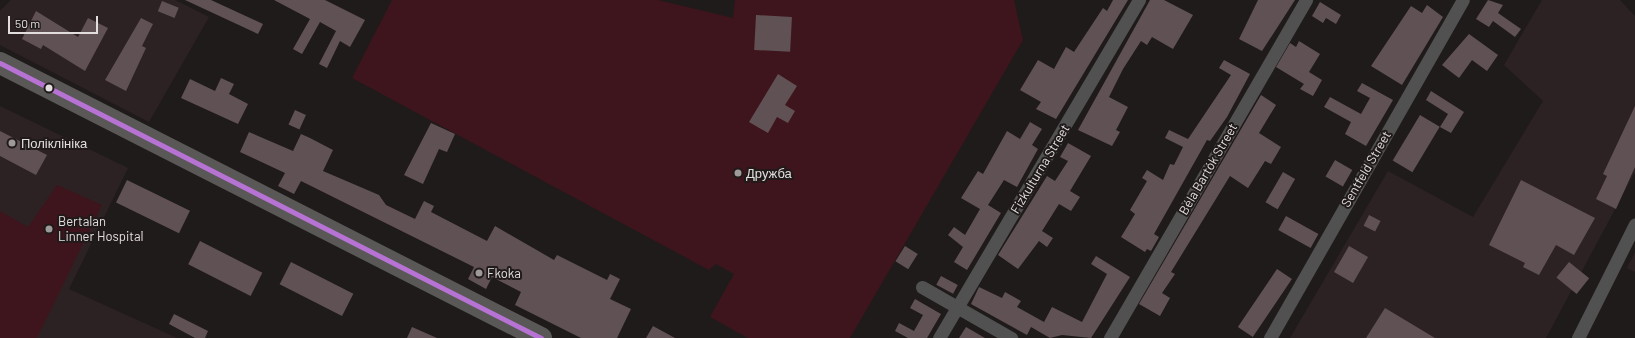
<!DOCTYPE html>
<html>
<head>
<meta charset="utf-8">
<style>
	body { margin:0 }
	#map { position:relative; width:1635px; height:338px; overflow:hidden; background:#1f1b1b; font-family:Barlow,sans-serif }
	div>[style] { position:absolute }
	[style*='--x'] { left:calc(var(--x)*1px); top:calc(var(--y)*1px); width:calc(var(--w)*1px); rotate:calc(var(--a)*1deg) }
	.built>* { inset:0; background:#2d2223 }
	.green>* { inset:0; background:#3e141d }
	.building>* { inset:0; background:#605154; transform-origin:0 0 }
	.street>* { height:13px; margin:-6.5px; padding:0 6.5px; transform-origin:6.5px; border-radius:6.5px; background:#525151 }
	.highway>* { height:22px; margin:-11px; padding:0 11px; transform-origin:11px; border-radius:11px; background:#5a5757 }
	.bus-1>* { height:5px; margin:-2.5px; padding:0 2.5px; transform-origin:2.5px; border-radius:2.5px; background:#b673d3 }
	.dots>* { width:11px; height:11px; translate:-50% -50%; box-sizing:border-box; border:2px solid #201a1a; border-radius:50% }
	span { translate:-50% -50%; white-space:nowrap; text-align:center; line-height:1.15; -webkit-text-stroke:4px #201a1a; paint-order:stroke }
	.poi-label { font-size:13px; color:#e2dede }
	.left { translate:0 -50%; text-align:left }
	.street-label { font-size:13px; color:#e2dede }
	.scale { position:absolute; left:8px; top:16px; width:90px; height:18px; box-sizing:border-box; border:2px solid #e2dede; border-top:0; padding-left:5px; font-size:12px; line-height:14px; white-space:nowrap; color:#e2dede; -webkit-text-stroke:3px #201a1a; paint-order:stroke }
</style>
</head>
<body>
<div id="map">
	<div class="built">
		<div style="clip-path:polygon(11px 0,175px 0,209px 17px,149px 122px,0 45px,0 11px)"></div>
		<div style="clip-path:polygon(1542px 0,1620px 0,1635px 16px,1635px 172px,1546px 338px,1290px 338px,1388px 171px,1473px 217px,1543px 101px,1504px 65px)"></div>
		<div style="clip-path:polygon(0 106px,128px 168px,69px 289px,177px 338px,0 338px)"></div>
		<div style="clip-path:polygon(1635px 252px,1635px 272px,1627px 268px)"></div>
	</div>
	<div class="green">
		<div style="clip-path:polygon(392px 0,658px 0,733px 18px,735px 0,1014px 0,1023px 40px,850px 338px,748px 338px,710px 317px,734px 274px,716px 264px,709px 270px,352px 78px)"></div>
		<div style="clip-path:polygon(57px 185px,102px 205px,37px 338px,0 338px,0 211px,28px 227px)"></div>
	</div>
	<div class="building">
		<div style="clip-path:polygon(185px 0,211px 0,263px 24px,258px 34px)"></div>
		<div style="clip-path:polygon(274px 0,325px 0,365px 20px,350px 47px,340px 41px,327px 68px,319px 64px,336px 31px,320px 22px,302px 54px,293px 49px,310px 19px)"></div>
		<div style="clip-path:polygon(1113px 0,1128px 0,1056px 119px,1036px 109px,1041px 102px,1020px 90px,1038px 60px,1054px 69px,1066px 47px,1074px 52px,1103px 8px,1107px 11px)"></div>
		<div style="clip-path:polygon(1150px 0,1164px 0,1193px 15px,1173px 49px,1152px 37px,1147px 45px,1141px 41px,1123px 69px,1109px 97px,1128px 107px,1116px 130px,1120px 132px,1112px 146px,1078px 130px)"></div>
		<div style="clip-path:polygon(1258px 0,1295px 0,1262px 51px,1239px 39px)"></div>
		<div style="clip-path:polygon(1488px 0,1503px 5px,1498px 13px,1521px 29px,1515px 37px,1493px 21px,1489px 27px,1476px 19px)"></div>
		<div style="left:162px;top:1px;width:18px;height:11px;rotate:22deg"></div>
		<div style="clip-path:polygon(1320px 2px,1341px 15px,1336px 24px,1326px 18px,1323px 23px,1312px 16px)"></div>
		<div style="clip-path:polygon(1427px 5px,1443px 17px,1402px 85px,1371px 66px,1411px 6px,1422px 13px)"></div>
		<div style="clip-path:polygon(36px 11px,78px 37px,88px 18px,108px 28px,85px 71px,43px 45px,41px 49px,22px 39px)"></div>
		<div style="left:756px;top:15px;width:36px;height:35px;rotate:3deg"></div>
		<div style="clip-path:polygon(141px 18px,153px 24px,142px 46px,146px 48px,126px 91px,105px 80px)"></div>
		<div style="clip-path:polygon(1469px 34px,1498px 55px,1487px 71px,1472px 60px,1459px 78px,1442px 65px)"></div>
		<div style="clip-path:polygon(1299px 41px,1320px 54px,1309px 72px,1322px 80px,1313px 96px,1300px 89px,1304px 84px,1276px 67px,1290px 43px,1296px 47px)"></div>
		<div style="clip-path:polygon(1224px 60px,1250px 74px,1227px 117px,1210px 141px,1207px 140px,1154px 234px,1159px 237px,1151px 251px,1147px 249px,1145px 252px,1121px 237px,1135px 214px,1130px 210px,1147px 181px,1142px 178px,1147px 170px,1163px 180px,1170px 164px,1174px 165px,1183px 147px,1165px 138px,1169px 130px,1188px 139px,1231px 75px,1219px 68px)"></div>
		<div style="clip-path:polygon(778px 74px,797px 86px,785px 105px,795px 111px,788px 123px,777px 117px,768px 133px,749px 122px)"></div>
		<div style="clip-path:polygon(221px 78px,234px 84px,229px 94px,248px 104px,238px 124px,181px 98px,190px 79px,215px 91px)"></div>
		<div style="clip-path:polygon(1362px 83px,1393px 100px,1366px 146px,1345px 134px,1351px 122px,1324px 107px,1330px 97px,1361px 114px,1370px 98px,1357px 91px)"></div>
		<div style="clip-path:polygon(1431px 91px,1464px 112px,1451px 133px,1440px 127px,1448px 114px,1426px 100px)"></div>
		<div style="clip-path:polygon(1261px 95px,1276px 105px,1259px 133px,1281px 147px,1271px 164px,1265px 161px,1248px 188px,1230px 176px,1171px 272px,1175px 274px,1162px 293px,1170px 298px,1160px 316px,1139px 304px)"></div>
		<div style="clip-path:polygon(1635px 106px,1635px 167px,1616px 209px,1596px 199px,1607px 176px,1603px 174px)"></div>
		<div style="left:295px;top:110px;width:12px;height:16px;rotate:24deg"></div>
		<div style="left:1420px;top:115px;width:23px;height:53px;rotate:31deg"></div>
		<div style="clip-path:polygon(1030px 122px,1042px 129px,1032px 145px,1038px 149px,1017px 187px,1004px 180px,988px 205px,1001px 213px,967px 270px,954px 262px,963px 247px,948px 235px,954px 227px,965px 235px,980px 209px,961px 198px,978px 171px,983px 174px,1007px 131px,1020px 139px)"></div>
		<div style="clip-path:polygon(431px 123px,455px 134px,447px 152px,439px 149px,423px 184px,404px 175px)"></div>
		<div style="clip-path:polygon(0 131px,47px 155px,36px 175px,0 156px)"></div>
		<div style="clip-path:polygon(249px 132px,293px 151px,301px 134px,310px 138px,333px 150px,323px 171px,379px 195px,386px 205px,415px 219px,424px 201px,434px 206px,431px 212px,487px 241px,495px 226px,554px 260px,557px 255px,607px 280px,610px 274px,620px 279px,610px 299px,631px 309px,617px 338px,581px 338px,515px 305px,521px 292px,492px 277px,486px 289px,468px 279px,474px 267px,301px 181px,294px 194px,278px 186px,285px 173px,240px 152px)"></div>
		<div style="clip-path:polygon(1068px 143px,1091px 156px,1070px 191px,1080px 197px,1071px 211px,1059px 204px,1042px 231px,1053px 238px,1047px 247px,1039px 241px,1018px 269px,998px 255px,1047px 176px,1055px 181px,1068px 161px,1060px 157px)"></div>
		<div style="left:1335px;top:160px;width:20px;height:19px;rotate:30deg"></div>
		<div style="left:1283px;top:172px;width:14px;height:35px;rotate:30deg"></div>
		<div style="left:127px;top:180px;width:70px;height:25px;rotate:26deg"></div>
		<div style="clip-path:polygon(1521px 180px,1595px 218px,1574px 255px,1556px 245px,1539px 275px,1523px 267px,1525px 263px,1489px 245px)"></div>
		<div style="left:1369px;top:215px;width:13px;height:12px;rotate:27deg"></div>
		<div style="left:1286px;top:216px;width:37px;height:16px;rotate:29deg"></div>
		<div style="left:200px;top:241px;width:70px;height:26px;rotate:27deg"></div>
		<div style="left:905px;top:246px;width:15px;height:18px;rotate:32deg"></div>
		<div style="left:1349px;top:246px;width:22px;height:30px;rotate:30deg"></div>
		<div style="clip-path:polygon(1096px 256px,1130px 277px,1091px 338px,1062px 335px,1050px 338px,1031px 327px,1027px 335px,971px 304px,979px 287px,1002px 298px,1005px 292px,1021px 301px,1017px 307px,1044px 322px,1052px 307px,1082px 322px,1107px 274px,1091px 264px)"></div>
		<div style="left:291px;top:262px;width:70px;height:25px;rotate:27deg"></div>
		<div style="left:1569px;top:262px;width:26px;height:20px;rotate:39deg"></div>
		<div style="left:1277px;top:269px;width:18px;height:70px;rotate:34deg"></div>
		<div style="left:941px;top:276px;width:19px;height:10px;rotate:28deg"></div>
		<div style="clip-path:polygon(915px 299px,941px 314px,927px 338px,908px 338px,895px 331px,899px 323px,914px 331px,923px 315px,910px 308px)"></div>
		<div style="clip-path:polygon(1385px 308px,1435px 338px,1366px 338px)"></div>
		<div style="clip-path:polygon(174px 314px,208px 331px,205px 338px,195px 338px,169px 324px)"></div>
		<div style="clip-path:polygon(653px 326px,675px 338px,646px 338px)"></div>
		<div style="clip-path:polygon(412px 327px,437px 338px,407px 338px)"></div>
		<div style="clip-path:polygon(966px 327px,985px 338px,959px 338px)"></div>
	</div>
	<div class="street">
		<div style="--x:922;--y:287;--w:103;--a:29.8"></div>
		<div style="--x:939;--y:338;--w:393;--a:-59.4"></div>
		<div style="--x:1110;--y:338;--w:391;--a:-59.9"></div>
		<div style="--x:1270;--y:338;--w:389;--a:-60.3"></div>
		<div style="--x:1578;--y:338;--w:127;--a:-63.4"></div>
	</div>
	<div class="highway">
		<div style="--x:0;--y:63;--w:607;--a:26.95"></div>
	</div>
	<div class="bus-1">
		<div style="--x:0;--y:63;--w:607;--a:26.95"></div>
	</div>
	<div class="dots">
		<div style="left:49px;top:88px;background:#e2dede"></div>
		<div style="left:12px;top:143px;background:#9e9a9a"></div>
		<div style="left:738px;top:173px;background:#9e9a9a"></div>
		<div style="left:49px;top:229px;background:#9e9a9a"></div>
		<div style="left:479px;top:273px;background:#9e9a9a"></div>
	</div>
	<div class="poi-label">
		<span class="left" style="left:21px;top:143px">Поліклініка</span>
		<span class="left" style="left:746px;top:173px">Дружба</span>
		<span class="left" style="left:58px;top:229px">Bertalan<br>Linner Hospital</span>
		<span class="left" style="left:487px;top:273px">Fkoka</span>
	</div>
	<div class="street-label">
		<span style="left:1040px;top:169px;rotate:-59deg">Fizkulturna Street</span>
		<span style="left:1208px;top:169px;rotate:-60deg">Béla Bartók Street</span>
		<span style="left:1366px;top:169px;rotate:-60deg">Sentfeld Street</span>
	</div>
	<div class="scale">50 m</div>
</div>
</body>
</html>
